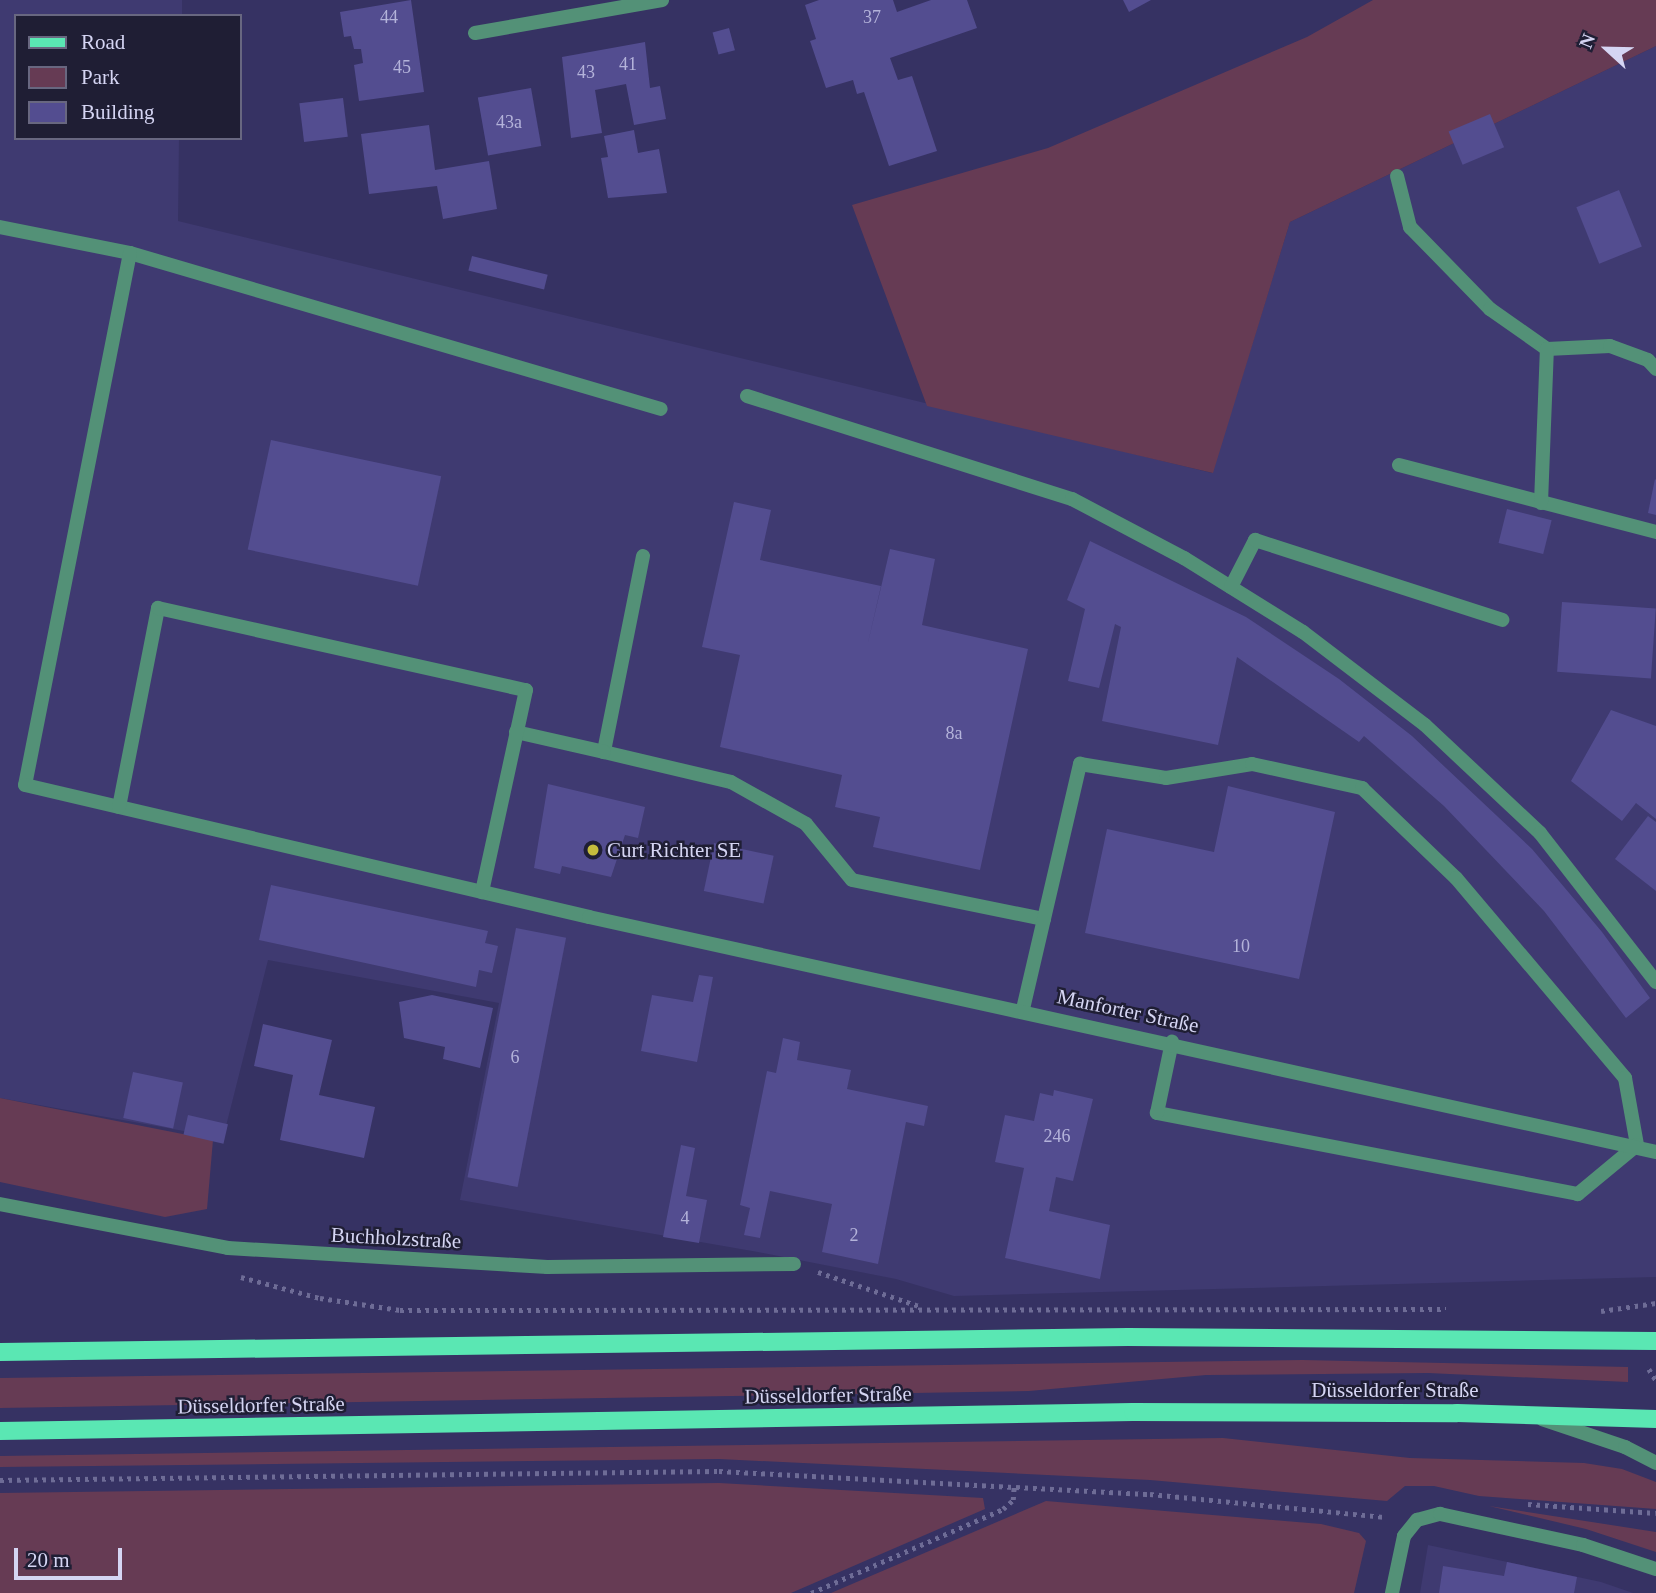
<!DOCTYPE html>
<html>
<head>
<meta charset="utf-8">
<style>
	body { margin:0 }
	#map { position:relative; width:1656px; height:1593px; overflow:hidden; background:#363263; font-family:Georgia,serif }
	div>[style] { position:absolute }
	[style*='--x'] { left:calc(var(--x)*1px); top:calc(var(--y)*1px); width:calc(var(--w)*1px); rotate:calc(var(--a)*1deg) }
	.built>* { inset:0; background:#3f3a71 }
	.green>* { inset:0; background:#663b54 }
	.building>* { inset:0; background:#534d90; transform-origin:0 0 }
	.path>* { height:4.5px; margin-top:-2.25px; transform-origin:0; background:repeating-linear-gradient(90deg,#6e6c96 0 3.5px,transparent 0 8.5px) }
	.service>* { height:14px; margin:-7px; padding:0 7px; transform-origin:7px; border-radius:7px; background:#539177 }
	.minor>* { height:14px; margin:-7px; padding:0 7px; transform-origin:7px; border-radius:7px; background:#539177 }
	.tertiary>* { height:14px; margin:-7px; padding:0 7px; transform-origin:7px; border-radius:7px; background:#539177 }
	.primary>* { height:18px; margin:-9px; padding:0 9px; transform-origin:9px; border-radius:9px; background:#5ae7b3 }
	.dots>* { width:19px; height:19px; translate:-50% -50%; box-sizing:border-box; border:4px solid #1f1e34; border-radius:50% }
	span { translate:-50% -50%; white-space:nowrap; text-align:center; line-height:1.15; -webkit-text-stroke:5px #1f1e34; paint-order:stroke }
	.number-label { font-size:18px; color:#b4b3da }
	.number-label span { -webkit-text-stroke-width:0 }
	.poi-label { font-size:21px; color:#d5d5f3 }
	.left { translate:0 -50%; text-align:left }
	.street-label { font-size:21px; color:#d5d5f3 }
	.legend { position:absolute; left:14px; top:14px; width:228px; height:126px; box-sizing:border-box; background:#1f1e34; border:2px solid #686780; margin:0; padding:9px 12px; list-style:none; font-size:21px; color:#d5d5f3 }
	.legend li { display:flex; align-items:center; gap:14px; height:35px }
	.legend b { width:35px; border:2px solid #686780 }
	.north { position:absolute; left:1572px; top:14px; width:70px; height:70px; -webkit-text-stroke:5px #1f1e34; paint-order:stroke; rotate:292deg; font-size:19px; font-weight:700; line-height:28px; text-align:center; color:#d5d5f3 }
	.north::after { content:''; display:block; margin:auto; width:24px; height:32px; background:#d5d5f3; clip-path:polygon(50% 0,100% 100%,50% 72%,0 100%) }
	.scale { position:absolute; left:14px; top:1548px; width:108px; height:32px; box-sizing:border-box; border:4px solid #d5d5f3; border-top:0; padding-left:9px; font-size:21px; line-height:24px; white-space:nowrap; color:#d5d5f3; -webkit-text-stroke:5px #1f1e34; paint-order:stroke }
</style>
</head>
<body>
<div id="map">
	<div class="built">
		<div style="clip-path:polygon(0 0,182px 0,182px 16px,16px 16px,16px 138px,179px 138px,178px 221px,1212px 473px,1290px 222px,1656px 46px,1656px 1277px,954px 1296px,896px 1279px,758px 1252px,460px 1200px,499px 1003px,268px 960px,223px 1138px,0 1098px)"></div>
		<div style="clip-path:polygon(1428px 1545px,1601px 1582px,1633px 1593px,1420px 1593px)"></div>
	</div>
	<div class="green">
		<div style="clip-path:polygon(1373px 0,1656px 0,1656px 46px,1290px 222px,1213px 473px,927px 406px,852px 205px,1048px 148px,1307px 37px)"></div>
		<div style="clip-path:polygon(0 1098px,213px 1140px,207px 1209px,165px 1217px,0 1182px)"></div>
		<div style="clip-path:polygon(1302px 1360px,1628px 1367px,1628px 1382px,1428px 1373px,1206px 1375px,1029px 1391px,0 1408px,0 1378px)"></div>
		<div style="clip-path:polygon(1223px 1438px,1410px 1458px,1584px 1463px,1622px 1469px,1656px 1482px,1656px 1509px,1479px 1496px,1434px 1486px,1405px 1486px,1387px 1501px,1150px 1480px,719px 1459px,0 1467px,0 1456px)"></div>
		<div style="clip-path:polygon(719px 1483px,983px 1498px,985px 1509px,791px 1593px,0 1593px,0 1493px)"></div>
		<div style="clip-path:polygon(1046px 1501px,1321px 1524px,1359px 1533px,1366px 1541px,1354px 1593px,831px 1593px)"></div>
		<div style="clip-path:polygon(1489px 1506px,1656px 1532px,1656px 1552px,1586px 1529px)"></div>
	</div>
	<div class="building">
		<div style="clip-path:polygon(411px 0,424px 92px,359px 101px,354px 65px,363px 63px,361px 49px,354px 49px,351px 36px,344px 37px,340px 12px)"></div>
		<div style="clip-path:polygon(819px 0,893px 0,897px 12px,931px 0,967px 0,977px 28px,890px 58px,898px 80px,912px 76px,937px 151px,889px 166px,864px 92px,857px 94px,853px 80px,826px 88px,810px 41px,816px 39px,805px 5px)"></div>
		<div style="clip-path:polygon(1123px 0,1151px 0,1129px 12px)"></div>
		<div style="left:729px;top:28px;width:23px;height:17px;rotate:75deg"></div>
		<div style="clip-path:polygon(645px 42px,650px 88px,660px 86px,666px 119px,634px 125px,626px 84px,595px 90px,602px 133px,571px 138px,562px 57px)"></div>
		<div style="left:531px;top:88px;width:59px;height:54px;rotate:80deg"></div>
		<div style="left:343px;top:98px;width:39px;height:44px;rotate:83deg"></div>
		<div style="left:1490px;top:114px;width:36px;height:45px;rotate:67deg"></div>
		<div style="clip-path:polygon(429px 125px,435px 170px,489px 161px,497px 209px,443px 219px,437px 186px,369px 194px,361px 134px)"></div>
		<div style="clip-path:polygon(634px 130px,638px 153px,659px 149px,667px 193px,608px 198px,601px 158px,608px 157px,604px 136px)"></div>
		<div style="left:1619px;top:190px;width:61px;height:46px;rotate:68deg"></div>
		<div style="left:472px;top:256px;width:78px;height:15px;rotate:14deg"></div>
		<div style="left:271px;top:440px;width:174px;height:112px;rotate:12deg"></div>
		<div style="clip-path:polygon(1655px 479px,1656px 480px,1656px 515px,1648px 513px)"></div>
		<div style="clip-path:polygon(734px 502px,771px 510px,760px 560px,881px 586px,867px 647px,890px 549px,935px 559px,922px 625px,1028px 649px,980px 870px,873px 847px,880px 817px,835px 807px,842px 775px,720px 747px,740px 655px,702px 647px)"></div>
		<div style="left:1507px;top:509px;width:46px;height:35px;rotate:14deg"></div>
		<div style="clip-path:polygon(1090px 541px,1246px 617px,1339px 679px,1412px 736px,1532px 849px,1602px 932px,1650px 998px,1626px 1018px,1544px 911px,1444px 806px,1364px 736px,1359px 742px,1237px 657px,1218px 745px,1102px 721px,1121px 627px,1115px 624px,1099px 688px,1068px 681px,1085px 609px,1067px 600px)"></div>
		<div style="left:1562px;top:602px;width:94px;height:70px;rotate:4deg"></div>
		<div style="clip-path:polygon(1611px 710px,1656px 726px,1656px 819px,1636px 803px,1622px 821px,1571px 781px)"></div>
		<div style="clip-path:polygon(548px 784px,645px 807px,638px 838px,625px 835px,611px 877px,562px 866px,560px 874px,534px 868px)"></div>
		<div style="clip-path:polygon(1228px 786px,1335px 812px,1299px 979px,1085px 933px,1107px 829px,1214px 852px)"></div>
		<div style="clip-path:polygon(1648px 816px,1656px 822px,1656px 891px,1615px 859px)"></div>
		<div style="left:714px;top:843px;width:61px;height:49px;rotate:12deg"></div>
		<div style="clip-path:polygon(271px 885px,488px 931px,485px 943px,498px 946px,492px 973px,479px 970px,476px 987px,259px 940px)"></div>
		<div style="left:516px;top:928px;width:51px;height:254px;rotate:11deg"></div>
		<div style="clip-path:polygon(699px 975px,713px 977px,697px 1062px,641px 1051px,652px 995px,693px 1002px)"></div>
		<div style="clip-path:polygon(432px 995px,493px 1008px,480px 1068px,443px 1059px,445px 1047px,404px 1038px,399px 1002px)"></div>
		<div style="clip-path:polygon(263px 1024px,332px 1040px,319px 1095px,375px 1107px,364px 1158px,280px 1140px,293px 1075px,254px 1066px)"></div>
		<div style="clip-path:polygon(783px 1038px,800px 1042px,797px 1060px,851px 1070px,847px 1089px,928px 1106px,924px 1126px,906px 1122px,878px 1264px,822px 1252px,832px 1204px,770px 1191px,760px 1238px,744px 1235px,750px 1208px,740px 1205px,767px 1071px,776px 1073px)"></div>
		<div style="left:133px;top:1072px;width:51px;height:47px;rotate:12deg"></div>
		<div style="clip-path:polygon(1054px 1090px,1093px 1099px,1073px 1181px,1056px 1177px,1049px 1211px,1110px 1225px,1100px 1279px,1005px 1258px,1024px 1168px,995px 1162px,1005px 1115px,1034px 1121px,1040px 1093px,1053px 1096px)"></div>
		<div style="left:188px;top:1115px;width:41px;height:20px;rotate:13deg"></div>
		<div style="clip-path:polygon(681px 1145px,695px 1148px,686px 1196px,707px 1200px,699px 1243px,663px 1237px)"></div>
		<div style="clip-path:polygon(1507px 1562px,1577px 1577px,1574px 1593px,1439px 1593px,1443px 1566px,1504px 1576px)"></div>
	</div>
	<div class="path">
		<div style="--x:818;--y:1272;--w:110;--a:18.6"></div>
		<div style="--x:241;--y:1277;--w:82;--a:14.9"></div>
		<div style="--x:320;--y:1298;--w:81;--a:8.5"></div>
		<div style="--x:400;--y:1310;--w:1046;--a:-0.05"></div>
		<div style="--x:1601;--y:1311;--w:56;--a:-8.3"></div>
		<div style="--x:1649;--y:1369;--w:13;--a:58"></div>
		<div style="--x:0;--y:1480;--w:719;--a:-0.72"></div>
		<div style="--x:719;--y:1471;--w:432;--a:3.1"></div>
		<div style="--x:1150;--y:1494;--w:237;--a:5.6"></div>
		<div style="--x:1528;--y:1504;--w:128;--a:4"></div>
		<div style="--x:811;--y:1593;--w:210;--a:-23.6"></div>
		<div style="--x:1003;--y:1509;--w:13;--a:-42"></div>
		<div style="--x:1013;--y:1500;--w:14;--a:-86"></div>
	</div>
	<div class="service">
		<div style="--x:1397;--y:176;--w:53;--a:75.7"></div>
		<div style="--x:1410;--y:227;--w:115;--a:45.7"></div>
		<div style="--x:1490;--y:309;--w:70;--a:35.1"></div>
		<div style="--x:1547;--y:349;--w:63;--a:-2.7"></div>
		<div style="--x:1610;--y:346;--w:40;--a:20.2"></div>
		<div style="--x:1648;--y:360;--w:12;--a:48"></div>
		<div style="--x:0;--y:227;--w:133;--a:11.3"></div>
		<div style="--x:130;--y:253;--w:553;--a:16.37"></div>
		<div style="--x:130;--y:253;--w:542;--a:101.16"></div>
		<div style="--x:25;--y:785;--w:579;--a:13.17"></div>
		<div style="--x:747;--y:396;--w:341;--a:17.6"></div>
		<div style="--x:1072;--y:499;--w:127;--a:27.8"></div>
		<div style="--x:1184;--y:558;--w:140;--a:31.9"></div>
		<div style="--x:1303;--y:632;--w:153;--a:37.3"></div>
		<div style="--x:1425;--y:725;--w:158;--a:43.2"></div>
		<div style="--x:1540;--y:833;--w:189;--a:52.1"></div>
		<div style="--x:1399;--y:465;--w:266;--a:14.6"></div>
		<div style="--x:1541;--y:503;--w:154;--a:-87.8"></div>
		<div style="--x:643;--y:556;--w:200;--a:101.3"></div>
		<div style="--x:604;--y:752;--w:130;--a:13.3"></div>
		<div style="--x:731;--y:782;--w:86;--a:29.2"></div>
		<div style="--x:806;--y:824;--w:72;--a:50.6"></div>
		<div style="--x:852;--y:880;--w:196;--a:11.5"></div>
		<div style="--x:1231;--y:587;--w:53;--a:-62.9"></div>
		<div style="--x:1255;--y:540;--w:260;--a:17.9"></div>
		<div style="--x:516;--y:732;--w:90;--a:12.8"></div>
		<div style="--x:119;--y:807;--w:203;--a:-78.9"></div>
		<div style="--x:158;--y:608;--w:377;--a:12.6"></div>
		<div style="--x:526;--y:690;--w:207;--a:102.3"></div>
		<div style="--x:1023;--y:1009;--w:252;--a:-76.9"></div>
		<div style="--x:1080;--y:764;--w:87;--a:9.2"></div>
		<div style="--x:1166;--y:778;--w:87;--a:-9.2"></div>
		<div style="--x:1252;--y:764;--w:113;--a:12.3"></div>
		<div style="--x:1362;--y:788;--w:130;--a:43.8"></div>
		<div style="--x:1456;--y:878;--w:262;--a:49.8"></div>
		<div style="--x:1625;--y:1078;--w:68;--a:79.8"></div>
		<div style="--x:1637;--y:1145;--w:77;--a:140.3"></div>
		<div style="--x:1578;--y:1194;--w:429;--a:-169.1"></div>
		<div style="--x:1157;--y:1113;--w:73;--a:-78.1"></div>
	</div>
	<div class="minor">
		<div style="--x:475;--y:33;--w:190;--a:-10"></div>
		<div style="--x:589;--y:917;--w:1093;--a:12.42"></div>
		<div style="--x:0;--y:1204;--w:232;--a:10.9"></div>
		<div style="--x:228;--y:1248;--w:320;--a:3.4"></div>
		<div style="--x:547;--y:1267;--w:247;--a:-0.7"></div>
		<div style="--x:1392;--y:1593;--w:58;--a:-78.1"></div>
		<div style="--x:1404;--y:1536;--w:21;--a:-51"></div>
		<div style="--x:1417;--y:1520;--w:24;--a:-15"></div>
		<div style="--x:1440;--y:1514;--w:146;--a:12.2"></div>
		<div style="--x:1583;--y:1545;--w:77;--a:18.2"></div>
	</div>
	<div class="tertiary">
		<div style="--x:1542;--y:1419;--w:88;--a:18.6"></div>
		<div style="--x:1625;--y:1447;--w:35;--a:27"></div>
	</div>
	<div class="primary">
		<div style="--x:0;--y:1352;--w:1128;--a:-0.76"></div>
		<div style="--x:1128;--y:1337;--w:528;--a:0.43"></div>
		<div style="--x:0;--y:1431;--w:1133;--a:-0.96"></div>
		<div style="--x:1133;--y:1412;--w:324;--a:0.2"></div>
		<div style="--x:1457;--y:1413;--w:199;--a:1.7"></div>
	</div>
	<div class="dots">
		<div style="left:593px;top:850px;background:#c5bc3d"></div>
	</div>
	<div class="number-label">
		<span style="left:389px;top:17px">44</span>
		<span style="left:872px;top:17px">37</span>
		<span style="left:628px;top:64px">41</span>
		<span style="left:402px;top:67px">45</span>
		<span style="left:586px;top:72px">43</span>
		<span style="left:509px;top:122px">43a</span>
		<span style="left:954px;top:733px">8a</span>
		<span style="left:1241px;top:946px">10</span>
		<span style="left:515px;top:1057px">6</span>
		<span style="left:1057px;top:1136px">246</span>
		<span style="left:685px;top:1218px">4</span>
		<span style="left:854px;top:1235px">2</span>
	</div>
	<div class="poi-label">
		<span class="left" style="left:607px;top:850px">Curt Richter SE</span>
	</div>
	<div class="street-label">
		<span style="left:1128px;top:1011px;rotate:12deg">Manforter Straße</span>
		<span style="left:396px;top:1238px;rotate:3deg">Buchholzstraße</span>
		<span style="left:1395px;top:1390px">Düsseldorfer Straße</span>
		<span style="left:828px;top:1395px;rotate:-1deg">Düsseldorfer Straße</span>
		<span style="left:261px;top:1405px;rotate:-1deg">Düsseldorfer Straße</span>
	</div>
	<ul class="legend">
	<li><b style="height:9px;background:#5ae7b3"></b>Road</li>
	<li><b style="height:19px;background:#663b54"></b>Park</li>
	<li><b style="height:19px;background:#534d90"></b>Building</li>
	</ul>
	<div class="north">N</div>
	<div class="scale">20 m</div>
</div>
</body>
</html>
